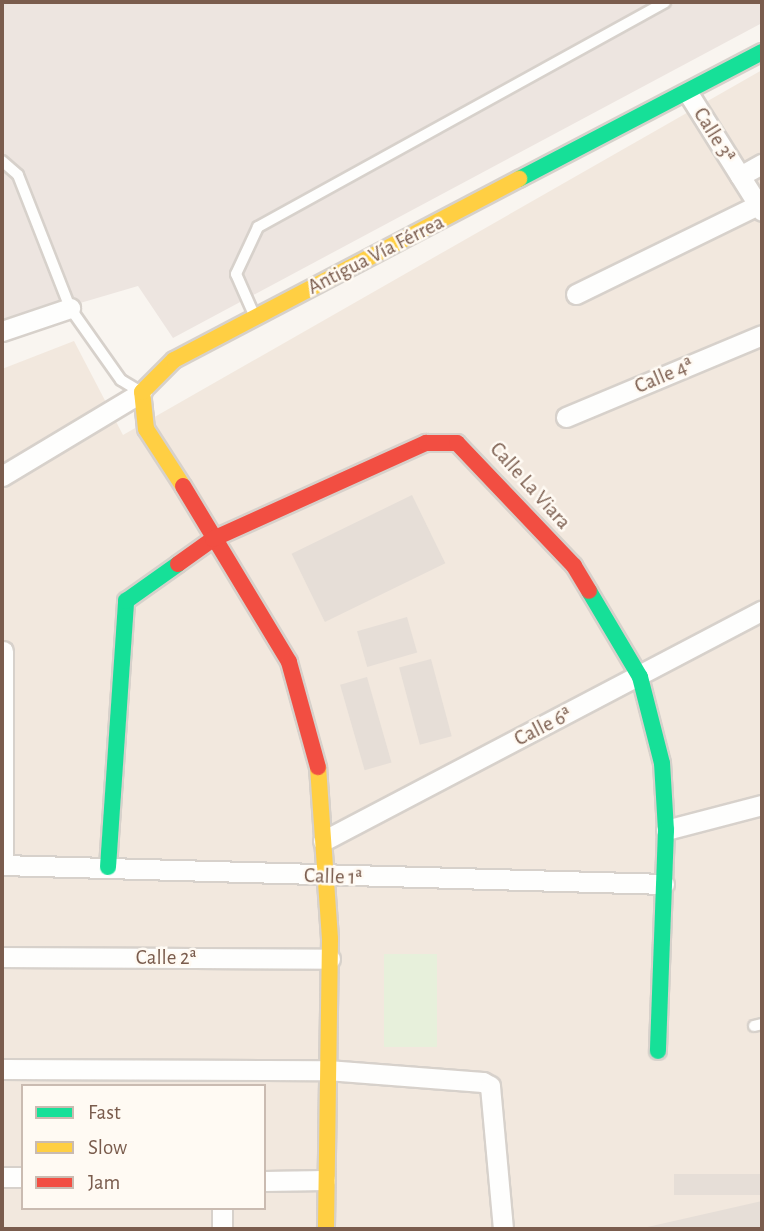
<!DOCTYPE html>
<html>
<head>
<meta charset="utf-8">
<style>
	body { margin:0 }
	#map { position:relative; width:764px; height:1231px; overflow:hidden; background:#f9f5f0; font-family:"Alegreya Sans",sans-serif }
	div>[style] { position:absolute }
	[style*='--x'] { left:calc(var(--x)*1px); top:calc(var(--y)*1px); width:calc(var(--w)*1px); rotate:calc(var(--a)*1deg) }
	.residential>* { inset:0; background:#f2e8de }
	.industrial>* { inset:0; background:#ede5e0 }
	.green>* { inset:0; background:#e7f0db; transform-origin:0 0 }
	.building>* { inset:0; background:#e6ded7; transform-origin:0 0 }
	.roads { filter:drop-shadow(2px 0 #d7d1cb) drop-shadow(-2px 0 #d7d1cb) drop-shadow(0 2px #d7d1cb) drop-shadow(0 -2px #d7d1cb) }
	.lane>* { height:10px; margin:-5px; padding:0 5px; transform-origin:5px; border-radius:5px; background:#fefefd }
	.street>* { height:19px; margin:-9.5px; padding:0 9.5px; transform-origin:9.5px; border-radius:9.5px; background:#fefefd }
	.fast>* { height:16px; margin:-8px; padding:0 8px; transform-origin:8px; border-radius:8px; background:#16e098 }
	.slow>* { height:16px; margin:-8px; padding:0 8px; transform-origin:8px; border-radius:8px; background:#ffcf43 }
	.jam>* { height:16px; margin:-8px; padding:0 8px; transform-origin:8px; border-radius:8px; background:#f24e42 }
	span { translate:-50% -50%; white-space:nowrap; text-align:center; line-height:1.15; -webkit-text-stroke:5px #fffaf3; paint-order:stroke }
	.street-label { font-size:21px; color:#7a5c4d }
	.frame { position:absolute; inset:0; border:4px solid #7a5c4d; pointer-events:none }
	.legend { position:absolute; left:21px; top:1084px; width:245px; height:126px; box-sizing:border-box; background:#fffaf3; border:2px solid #cabbb1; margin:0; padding:9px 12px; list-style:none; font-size:21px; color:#7a5c4d }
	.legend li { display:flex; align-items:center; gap:14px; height:35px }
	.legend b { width:35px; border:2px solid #cabbb1 }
</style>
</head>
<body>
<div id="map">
	<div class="residential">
		<div style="clip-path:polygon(evenodd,762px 70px,762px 1229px,2px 1229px,2px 369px,74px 341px,123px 435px,762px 70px,23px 1086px,264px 1086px,264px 1208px,23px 1208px,23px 1086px)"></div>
	</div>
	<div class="industrial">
		<div style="clip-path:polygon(2px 2px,762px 2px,762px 23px,173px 338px,138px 286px,2px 326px)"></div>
	</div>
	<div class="green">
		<div style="left:437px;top:954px;width:93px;height:53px;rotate:90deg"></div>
	</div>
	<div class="building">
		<div style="left:412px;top:495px;width:76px;height:134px;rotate:64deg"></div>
		<div style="left:407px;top:617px;width:37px;height:52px;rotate:74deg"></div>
		<div style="left:431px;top:659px;width:80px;height:33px;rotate:75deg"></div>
		<div style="left:367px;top:677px;width:89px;height:28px;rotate:74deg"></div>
		<div style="left:762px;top:1174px;width:21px;height:88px;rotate:90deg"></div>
		<div style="clip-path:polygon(762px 1201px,762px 1229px,643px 1229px,643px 1228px)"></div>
	</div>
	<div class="roads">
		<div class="lane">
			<div style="--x:2;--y:161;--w:21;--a:41"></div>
			<div style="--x:18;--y:175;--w:143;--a:68.6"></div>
			<div style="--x:70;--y:308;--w:88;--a:54.7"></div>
			<div style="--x:121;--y:380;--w:23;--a:31"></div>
			<div style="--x:255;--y:317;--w:47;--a:-113.8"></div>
			<div style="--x:236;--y:274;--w:52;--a:-64.9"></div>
			<div style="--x:258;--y:227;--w:465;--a:-28.9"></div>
			<div style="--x:754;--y:1026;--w:8;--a:-14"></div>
		</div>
		<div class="street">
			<div style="--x:688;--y:93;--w:139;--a:57.9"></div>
			<div style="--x:740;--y:176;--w:25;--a:-29"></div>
			<div style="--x:576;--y:294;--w:203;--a:-26.1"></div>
			<div style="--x:2;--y:331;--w:72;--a:-18.7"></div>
			<div style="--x:566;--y:417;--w:212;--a:-22.7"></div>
			<div style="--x:2;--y:476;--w:163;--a:-31"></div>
			<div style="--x:666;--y:830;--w:99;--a:-14.6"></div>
			<div style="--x:323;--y:841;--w:496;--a:-27.7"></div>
			<div style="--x:2;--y:865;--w:662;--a:1.64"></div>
			<div style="--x:3;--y:865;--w:214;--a:-90"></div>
			<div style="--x:2;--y:957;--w:328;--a:0.3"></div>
			<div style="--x:2;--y:1069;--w:325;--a:0.2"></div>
			<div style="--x:327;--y:1070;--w:156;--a:4.4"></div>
			<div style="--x:483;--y:1082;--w:8;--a:30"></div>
			<div style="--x:490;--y:1086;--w:144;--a:84.8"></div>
			<div style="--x:2;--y:1177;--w:21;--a:0"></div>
			<div style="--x:264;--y:1181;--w:61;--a:-0.9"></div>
			<div style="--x:222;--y:1208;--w:21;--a:90"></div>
		</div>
		<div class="fast">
			<div style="--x:519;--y:179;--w:274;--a:-27.6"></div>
			<div style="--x:589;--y:591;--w:100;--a:59.3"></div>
			<div style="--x:640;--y:677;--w:89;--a:75.7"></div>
			<div style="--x:662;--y:763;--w:67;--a:86.6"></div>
			<div style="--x:666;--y:830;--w:221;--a:92.1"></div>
			<div style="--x:108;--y:867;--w:267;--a:-86.1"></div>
			<div style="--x:126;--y:601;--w:64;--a:-35.4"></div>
		</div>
		<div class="slow">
			<div style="--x:183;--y:486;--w:68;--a:-123"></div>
			<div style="--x:146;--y:429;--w:37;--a:-96"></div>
			<div style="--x:142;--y:392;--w:45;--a:-45"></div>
			<div style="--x:174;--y:360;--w:390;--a:-27.7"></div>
			<div style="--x:318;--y:767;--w:172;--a:86"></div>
			<div style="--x:330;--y:939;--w:290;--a:90.8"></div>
		</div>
		<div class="jam">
			<div style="--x:183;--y:486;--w:205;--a:58.9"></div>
			<div style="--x:289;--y:662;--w:109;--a:74.6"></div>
			<div style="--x:178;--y:564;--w:43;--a:-35.5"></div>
			<div style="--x:213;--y:539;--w:234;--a:-24.3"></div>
			<div style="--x:426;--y:443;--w:31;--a:0"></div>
			<div style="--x:457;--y:443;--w:170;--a:46.4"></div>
			<div style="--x:574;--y:566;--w:29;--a:59"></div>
		</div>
	</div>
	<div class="street-label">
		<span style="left:714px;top:135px;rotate:58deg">Calle 3ª</span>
		<span style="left:376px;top:255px;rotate:-27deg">Antigua Vía Férrea</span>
		<span style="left:664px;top:376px;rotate:-23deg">Calle 4ª</span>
		<span style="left:530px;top:486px;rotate:48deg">Calle La Viara</span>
		<span style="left:543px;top:727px;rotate:-27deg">Calle 6ª</span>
		<span style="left:333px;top:877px;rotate:2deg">Calle 1ª</span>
		<span style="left:166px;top:958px">Calle 2ª</span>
	</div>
	<div class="frame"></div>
	<ul class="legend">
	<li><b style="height:9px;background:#16e098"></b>Fast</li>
	<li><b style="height:9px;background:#ffcf43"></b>Slow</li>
	<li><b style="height:9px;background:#f24e42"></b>Jam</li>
	</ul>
</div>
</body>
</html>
